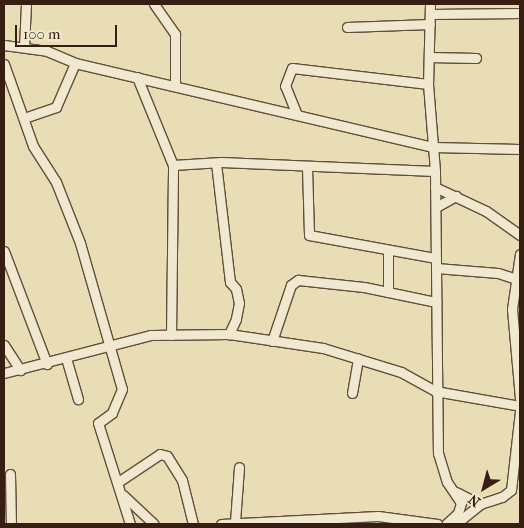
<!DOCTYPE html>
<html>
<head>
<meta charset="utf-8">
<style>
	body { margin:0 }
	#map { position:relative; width:524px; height:528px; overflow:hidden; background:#e8ddb5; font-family:"IM FELL French Canon",serif }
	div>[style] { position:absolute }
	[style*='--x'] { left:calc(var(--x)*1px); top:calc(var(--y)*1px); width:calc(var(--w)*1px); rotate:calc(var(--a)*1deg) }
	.roads { filter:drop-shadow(1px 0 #634d3b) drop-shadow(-1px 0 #634d3b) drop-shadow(0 1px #634d3b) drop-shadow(0 -1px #634d3b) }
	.minor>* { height:9px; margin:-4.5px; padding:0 4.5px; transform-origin:4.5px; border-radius:4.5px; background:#f0e9cf }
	span { translate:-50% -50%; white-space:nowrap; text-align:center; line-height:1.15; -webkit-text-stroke:5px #f0e9cf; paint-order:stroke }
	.frame { position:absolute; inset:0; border:5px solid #371d12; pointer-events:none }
	.north { position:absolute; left:459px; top:463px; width:50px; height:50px; -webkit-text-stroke:4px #f0e9cf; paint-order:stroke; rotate:217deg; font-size:14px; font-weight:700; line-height:20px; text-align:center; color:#371d12 }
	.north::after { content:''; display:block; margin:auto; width:18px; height:22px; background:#371d12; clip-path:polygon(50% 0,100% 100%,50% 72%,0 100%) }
	.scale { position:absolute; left:15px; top:25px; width:102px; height:22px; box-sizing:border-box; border:2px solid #371d12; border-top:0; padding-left:6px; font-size:15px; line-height:18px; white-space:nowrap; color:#371d12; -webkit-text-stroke:4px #f0e9cf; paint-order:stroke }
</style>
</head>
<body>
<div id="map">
	<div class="roads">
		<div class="minor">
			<div style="--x:154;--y:4;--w:37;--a:55"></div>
			<div style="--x:175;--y:34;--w:52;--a:90"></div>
			<div style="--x:430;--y:4;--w:80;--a:91.4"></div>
			<div style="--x:428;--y:84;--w:87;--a:85.4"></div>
			<div style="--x:435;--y:171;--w:282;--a:89.4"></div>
			<div style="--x:438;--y:453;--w:30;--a:73"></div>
			<div style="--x:447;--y:482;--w:25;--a:56"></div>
			<div style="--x:461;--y:503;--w:10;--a:107"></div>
			<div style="--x:458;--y:513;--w:16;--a:137"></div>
			<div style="--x:430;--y:14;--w:90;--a:-0.6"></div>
			<div style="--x:347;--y:27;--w:83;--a:-2.1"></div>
			<div style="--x:4;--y:45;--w:43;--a:7.9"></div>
			<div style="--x:47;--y:51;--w:30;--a:23"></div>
			<div style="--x:75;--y:63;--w:368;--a:13.2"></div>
			<div style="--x:433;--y:147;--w:87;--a:1.3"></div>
			<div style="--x:24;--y:47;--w:43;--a:-87.3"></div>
			<div style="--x:429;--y:57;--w:47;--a:1.2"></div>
			<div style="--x:4;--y:64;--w:87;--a:70.5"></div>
			<div style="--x:33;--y:146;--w:43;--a:57.4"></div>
			<div style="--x:56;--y:182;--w:66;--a:68.5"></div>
			<div style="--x:80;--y:243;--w:152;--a:74"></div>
			<div style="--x:122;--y:389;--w:26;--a:113"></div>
			<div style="--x:112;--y:413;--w:17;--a:144"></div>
			<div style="--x:98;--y:423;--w:106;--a:72.4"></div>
			<div style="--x:137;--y:77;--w:95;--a:67.8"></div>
			<div style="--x:173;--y:165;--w:48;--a:-3.6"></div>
			<div style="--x:221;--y:162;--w:214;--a:2.4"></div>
			<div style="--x:297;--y:115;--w:31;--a:-112"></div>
			<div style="--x:285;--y:86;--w:19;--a:-69"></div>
			<div style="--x:292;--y:68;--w:137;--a:6.7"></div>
			<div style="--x:24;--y:118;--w:34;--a:-19"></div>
			<div style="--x:56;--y:107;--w:48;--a:-66.6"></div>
			<div style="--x:216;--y:163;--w:120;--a:83.3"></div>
			<div style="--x:230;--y:282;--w:9;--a:49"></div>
			<div style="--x:236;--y:289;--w:14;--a:78"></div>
			<div style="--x:239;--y:303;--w:16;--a:101"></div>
			<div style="--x:236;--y:319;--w:17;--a:115"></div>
			<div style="--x:307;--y:167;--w:68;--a:88.3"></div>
			<div style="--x:309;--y:235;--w:129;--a:10.3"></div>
			<div style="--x:435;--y:187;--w:56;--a:25.2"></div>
			<div style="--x:486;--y:211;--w:42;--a:35.2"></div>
			<div style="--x:436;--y:207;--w:23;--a:-29"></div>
			<div style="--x:4;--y:251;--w:121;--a:69.2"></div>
			<div style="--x:520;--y:254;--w:56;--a:98.3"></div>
			<div style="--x:512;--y:309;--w:90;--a:84.9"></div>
			<div style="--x:436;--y:268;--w:62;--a:4.6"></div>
			<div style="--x:498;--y:273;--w:19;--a:18"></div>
			<div style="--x:388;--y:292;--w:42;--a:-90"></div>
			<div style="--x:171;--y:335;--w:170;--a:-89.3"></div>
			<div style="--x:272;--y:341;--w:59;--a:-71.3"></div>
			<div style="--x:291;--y:285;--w:9;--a:-36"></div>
			<div style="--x:298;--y:280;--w:66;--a:6.1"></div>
			<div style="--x:364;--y:287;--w:74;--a:11.8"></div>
			<div style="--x:4;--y:345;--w:30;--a:57"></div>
			<div style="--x:66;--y:358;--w:43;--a:73.7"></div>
			<div style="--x:4;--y:373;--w:152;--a:-14.5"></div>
			<div style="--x:151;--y:335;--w:78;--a:-0.7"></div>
			<div style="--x:229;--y:334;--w:95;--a:8.5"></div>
			<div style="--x:323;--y:348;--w:82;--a:17.1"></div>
			<div style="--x:401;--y:372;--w:39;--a:29"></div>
			<div style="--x:435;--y:391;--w:86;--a:10"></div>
			<div style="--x:352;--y:393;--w:35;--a:-80"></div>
			<div style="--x:10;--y:474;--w:50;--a:88.9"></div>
			<div style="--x:118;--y:482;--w:50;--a:-33.7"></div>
			<div style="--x:160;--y:454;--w:7;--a:16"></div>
			<div style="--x:167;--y:456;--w:28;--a:58"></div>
			<div style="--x:182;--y:480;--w:45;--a:76"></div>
			<div style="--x:456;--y:492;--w:27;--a:27"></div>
			<div style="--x:480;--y:504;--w:23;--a:-18"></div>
			<div style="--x:502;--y:497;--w:11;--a:-38"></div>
			<div style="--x:511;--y:490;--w:80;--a:-83.5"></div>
			<div style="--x:123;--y:495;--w:42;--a:43.1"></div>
			<div style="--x:450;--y:521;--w:13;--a:-13"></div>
			<div style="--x:463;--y:518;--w:22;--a:-39"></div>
			<div style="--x:235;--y:522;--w:55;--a:-85.8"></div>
			<div style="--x:221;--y:524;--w:157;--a:-2.9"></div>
			<div style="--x:378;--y:516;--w:60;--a:7.7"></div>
		</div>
	</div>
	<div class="frame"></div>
	<div class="north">N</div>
	<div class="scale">100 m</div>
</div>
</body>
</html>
